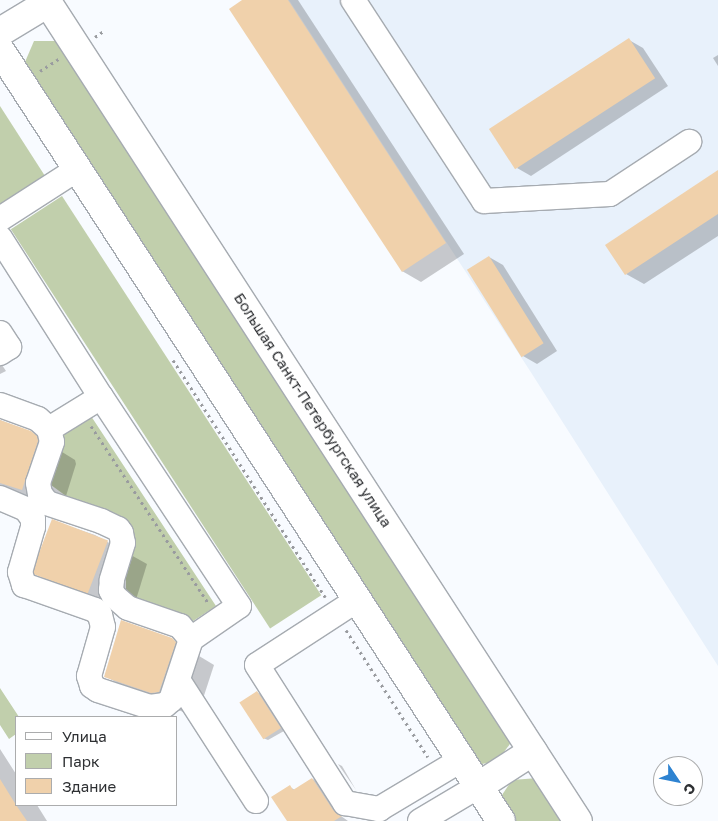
<!DOCTYPE html>
<html>
<head>
<meta charset="utf-8">
<style>
	body { margin:0 }
	#map { position:relative; width:718px; height:821px; overflow:hidden; background:#f8fbff; font-family:"Golos Text",sans-serif }
	div>[style] { position:absolute }
	[style*='--x'] { left:calc(var(--x)*1px); top:calc(var(--y)*1px); width:calc(var(--w)*1px); rotate:calc(var(--a)*1deg) }
	.built>* { inset:0; background:#e8f1fb }
	.green>* { inset:0; background:#c1cfac; transform-origin:0 0 }
	.shadow>* { inset:0; background:#0003 }
	.building>* { inset:0; background:#f0d1ab; transform-origin:0 0 }
	.path>* { height:3px; margin-top:-1.5px; transform-origin:0; background:repeating-linear-gradient(90deg,#999b9f 0 2.5px,transparent 0 6.5px) }
	.roads { filter:drop-shadow(1px 0 #a6abb1) drop-shadow(-1px 0 #a6abb1) drop-shadow(0 1px #a6abb1) drop-shadow(0 -1px #a6abb1) }
	.minor>* { height:24px; margin:-12px; padding:0 12px; transform-origin:12px; border-radius:12px; background:#fff }
	.major>* { height:28px; margin:-14px; padding:0 14px; transform-origin:14px; border-radius:14px; background:#fff }
	span { translate:-50% -50%; white-space:nowrap; text-align:center; line-height:1.15; -webkit-text-stroke:4px #fff; paint-order:stroke }
	.street-label { font-size:15px; color:#2e3033 }
	.legend { position:absolute; left:15px; top:716px; width:162px; height:90px; box-sizing:border-box; background:#fff; border:1px solid #abacad; margin:0; padding:6px 9px; list-style:none; font-size:15px; color:#2e3033 }
	.legend li { display:flex; align-items:center; gap:10px; height:25px }
	.legend b { width:25px; border:1px solid #abacad }
	.north { position:absolute; left:653px; top:756px; width:50px; height:50px; box-sizing:border-box; background:#fff; border:1px solid #abacad; border-radius:50%; rotate:124deg; font-size:14px; font-weight:700; line-height:20px; text-align:center; color:#2e3033 }
	.north::after { content:''; display:block; margin:auto; width:18px; height:22px; background:#2e83d1; clip-path:polygon(50% 0,100% 100%,50% 72%,0 100%) }
</style>
</head>
<body>
<div id="map">
	<div class="built">
		<div style="clip-path:polygon(289px 0,718px 0,718px 666px,532px 374px)"></div>
	</div>
	<div class="green">
		<div style="clip-path:polygon(34px 41px,63px 41px,513px 740px,497px 761px,472px 766px,22px 69px)"></div>
		<div style="clip-path:polygon(0 106px,45px 176px,0 205px)"></div>
		<div style="left:62px;top:196px;width:476px;height:61px;rotate:57deg"></div>
		<div style="clip-path:polygon(89px 413px,216px 606px,190px 623px,136px 598px,126px 590px,126px 523px,119px 516px,66px 496px,51px 485px,49px 480px,59px 435px)"></div>
		<div style="clip-path:polygon(0 688px,19px 717px,16px 717px,16px 734px,9px 739px,0 725px)"></div>
		<div style="clip-path:polygon(538px 778px,565px 821px,511px 821px,498px 801px,512px 780px)"></div>
	</div>
	<div class="shadow">
		<div style="clip-path:polygon(245px 0,298px 0,464px 254px,421px 282px,402px 271px)"></div>
		<div style="clip-path:polygon(629px 40px,643px 48px,668px 86px,531px 176px,517px 168px)"></div>
		<div style="clip-path:polygon(718px 55px,718px 66px,713px 58px)"></div>
		<div style="clip-path:polygon(718px 172px,718px 236px,644px 284px,626px 274px)"></div>
		<div style="clip-path:polygon(489px 257px,503px 265px,557px 351px,537px 364px,523px 356px)"></div>
		<div style="clip-path:polygon(0 362px,6px 371px,0 374px)"></div>
		<div style="clip-path:polygon(0 420px,30px 432px,75px 460px,76px 464px,61px 512px,0 489px)"></div>
		<div style="clip-path:polygon(53px 521px,95px 535px,147px 564px,131px 616px,76px 596px,37px 574px)"></div>
		<div style="clip-path:polygon(171px 639px,214px 665px,198px 714px,192px 715px,144px 698px,105px 676px)"></div>
		<div style="clip-path:polygon(257px 692px,261px 695px,284px 731px,268px 740px,263px 738px)"></div>
		<div style="clip-path:polygon(0 749px,16px 774px,16px 805px,37px 805px,47px 821px,0 821px)"></div>
		<div style="clip-path:polygon(338px 764px,342px 766px,356px 790px)"></div>
		<div style="clip-path:polygon(313px 779px,320px 784px,341px 816px,348px 821px,288px 821px,290px 787px,295px 790px)"></div>
	</div>
	<div class="building">
		<div style="clip-path:polygon(242px 0,288px 0,446px 243px,402px 272px,229px 9px)"></div>
		<div style="left:629px;top:38px;width:48px;height:167px;rotate:57deg"></div>
		<div style="clip-path:polygon(718px 170px,718px 214px,625px 275px,605px 245px)"></div>
		<div style="left:489px;top:256px;width:103px;height:26px;rotate:58deg"></div>
		<div style="clip-path:polygon(0 420px,31px 431px,37px 436px,38px 441px,22px 490px,0 483px)"></div>
		<div style="left:52px;top:519px;width:60px;height:58px;rotate:21deg"></div>
		<div style="clip-path:polygon(121px 620px,172px 638px,176px 642px,159px 692px,151px 693px,104px 677px)"></div>
		<div style="left:257px;top:691px;width:44px;height:21px;rotate:57deg"></div>
		<div style="clip-path:polygon(312px 778px,333px 810px,342px 816px,334px 821px,287px 821px,271px 797px,290px 785px,293px 790px)"></div>
		<div style="clip-path:polygon(0 779px,16px 805px,27px 821px,0 821px)"></div>
	</div>
	<div class="path">
		<div style="--x:95;--y:37;--w:12;--a:-35"></div>
		<div style="--x:40;--y:71;--w:24;--a:-33"></div>
		<div style="--x:173;--y:360;--w:282;--a:57.3"></div>
		<div style="--x:91;--y:426;--w:214;--a:56.5"></div>
		<div style="--x:346;--y:630;--w:151;--a:57.2"></div>
	</div>
	<div class="roads">
		<div class="minor">
			<div style="--x:353;--y:0;--w:240;--a:56.9"></div>
			<div style="--x:484;--y:201;--w:126;--a:-3.2"></div>
			<div style="--x:610;--y:194;--w:95;--a:-33.4"></div>
			<div style="--x:0;--y:219;--w:90;--a:-32.8"></div>
			<div style="--x:0;--y:238;--w:188;--a:57.6"></div>
			<div style="--x:101;--y:397;--w:61;--a:148.4"></div>
			<div style="--x:49;--y:429;--w:13;--a:77"></div>
			<div style="--x:52;--y:442;--w:43;--a:108.9"></div>
			<div style="--x:38;--y:483;--w:11;--a:80"></div>
			<div style="--x:40;--y:494;--w:11;--a:52"></div>
			<div style="--x:47;--y:503;--w:57;--a:18.4"></div>
			<div style="--x:101;--y:521;--w:19;--a:25"></div>
			<div style="--x:118;--y:529;--w:5;--a:53"></div>
			<div style="--x:121;--y:533;--w:10;--a:79"></div>
			<div style="--x:123;--y:543;--w:39;--a:107"></div>
			<div style="--x:112;--y:580;--w:10;--a:96"></div>
			<div style="--x:111;--y:590;--w:7;--a:63"></div>
			<div style="--x:114;--y:596;--w:18;--a:41"></div>
			<div style="--x:128;--y:608;--w:55;--a:19.1"></div>
			<div style="--x:180;--y:626;--w:17;--a:50"></div>
			<div style="--x:0;--y:333;--w:17;--a:57"></div>
			<div style="--x:9;--y:347;--w:11;--a:146"></div>
			<div style="--x:0;--y:405;--w:40;--a:20.2"></div>
			<div style="--x:38;--y:419;--w:15;--a:42"></div>
			<div style="--x:0;--y:498;--w:28;--a:23"></div>
			<div style="--x:26;--y:509;--w:12;--a:55"></div>
			<div style="--x:33;--y:519;--w:8;--a:90"></div>
			<div style="--x:33;--y:527;--w:47;--a:106.1"></div>
			<div style="--x:20;--y:572;--w:14;--a:73"></div>
			<div style="--x:24;--y:585;--w:75;--a:19.4"></div>
			<div style="--x:95;--y:610;--w:7;--a:45"></div>
			<div style="--x:100;--y:615;--w:12;--a:76"></div>
			<div style="--x:103;--y:627;--w:51;--a:105.9"></div>
			<div style="--x:89;--y:676;--w:10;--a:73"></div>
			<div style="--x:92;--y:686;--w:7;--a:34"></div>
			<div style="--x:98;--y:690;--w:55;--a:18.1"></div>
			<div style="--x:150;--y:707;--w:15;--a:-8"></div>
			<div style="--x:165;--y:705;--w:8;--a:-40"></div>
			<div style="--x:171;--y:700;--w:64;--a:-71.8"></div>
			<div style="--x:191;--y:639;--w:58;--a:-34.5"></div>
			<div style="--x:239;--y:606;--w:250;--a:-123.4"></div>
			<div style="--x:357;--y:600;--w:119;--a:147"></div>
			<div style="--x:257;--y:665;--w:164;--a:57.5"></div>
			<div style="--x:345;--y:803;--w:35;--a:10"></div>
			<div style="--x:379;--y:809;--w:96;--a:-30.9"></div>
			<div style="--x:178;--y:680;--w:144;--a:57.2"></div>
			<div style="--x:420;--y:821;--w:69;--a:-30.7"></div>
		</div>
		<div class="major">
			<div style="--x:46;--y:0;--w:978;--a:57.06"></div>
			<div style="--x:0;--y:32;--w:56;--a:-31.1"></div>
			<div style="--x:0;--y:50;--w:919;--a:56.98"></div>
			<div style="--x:479;--y:786;--w:64;--a:-32.9"></div>
		</div>
	</div>
	<div class="street-label">
		<span style="left:313px;top:410px;rotate:57deg">Большая Санкт-Петербургская улица</span>
	</div>
	<ul class="legend">
	<li><b style="height:6px;background:#fff"></b>Улица</li>
	<li><b style="height:14px;background:#c1cfac"></b>Парк</li>
	<li><b style="height:14px;background:#f0d1ab"></b>Здание</li>
	</ul>
	<div class="north">С</div>
</div>
</body>
</html>
